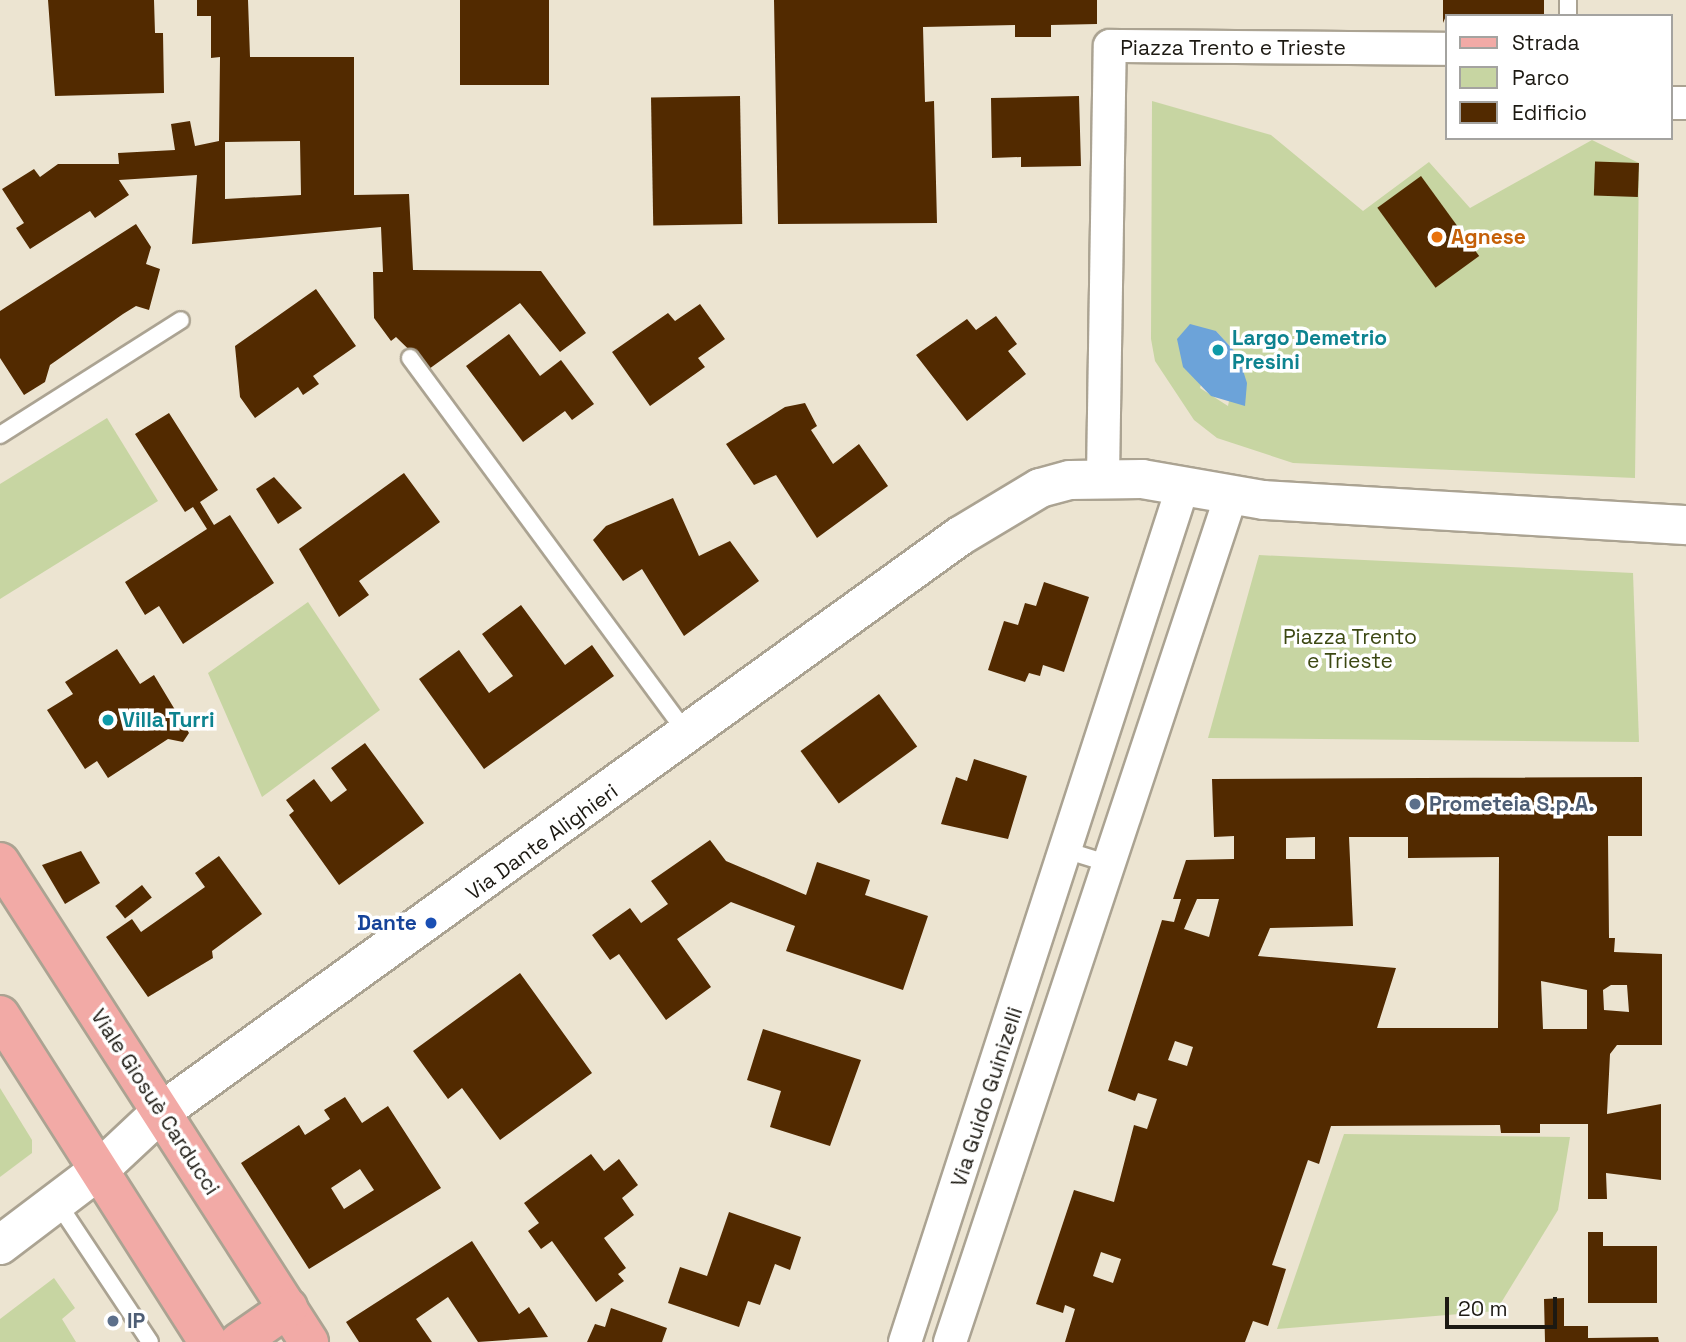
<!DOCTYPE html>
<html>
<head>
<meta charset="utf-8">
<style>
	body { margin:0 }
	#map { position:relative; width:1686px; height:1342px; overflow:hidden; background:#ece4d1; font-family:"Space Grotesk",sans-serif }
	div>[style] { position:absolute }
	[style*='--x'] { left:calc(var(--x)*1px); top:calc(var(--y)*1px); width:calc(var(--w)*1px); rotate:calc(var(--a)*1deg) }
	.green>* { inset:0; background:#c7d5a2 }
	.water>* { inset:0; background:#6ca3d9 }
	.building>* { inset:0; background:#522a00; transform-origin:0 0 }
	.roads { filter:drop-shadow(2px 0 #aba392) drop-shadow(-2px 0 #aba392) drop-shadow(0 2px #aba392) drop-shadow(0 -2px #aba392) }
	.service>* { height:16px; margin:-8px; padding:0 8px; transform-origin:8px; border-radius:8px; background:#fff }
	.minor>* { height:32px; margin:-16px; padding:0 16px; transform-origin:16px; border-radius:16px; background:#fff }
	.tertiary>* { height:38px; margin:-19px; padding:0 19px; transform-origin:19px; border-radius:19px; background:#fff }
	.primary>* { height:38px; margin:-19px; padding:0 19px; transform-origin:19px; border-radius:19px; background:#f2aaa6 }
	.dots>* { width:19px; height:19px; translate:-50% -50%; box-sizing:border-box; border:4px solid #fff; border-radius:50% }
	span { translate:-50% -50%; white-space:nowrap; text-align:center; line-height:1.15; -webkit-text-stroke:7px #fff; paint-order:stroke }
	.street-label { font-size:21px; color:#1c1912 }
	.food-label { font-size:21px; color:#c56008; font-weight:700 }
	.left { translate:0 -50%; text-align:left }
	.culture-label { font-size:21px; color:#0d838f; font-weight:700 }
	.park-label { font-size:21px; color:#3c4812 }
	.service-label { font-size:21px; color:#4e5e75; font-weight:700 }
	.transit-label { font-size:21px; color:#164399; font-weight:700 }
	.right { translate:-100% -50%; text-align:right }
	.legend { position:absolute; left:1445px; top:14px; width:228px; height:126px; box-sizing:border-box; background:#fff; border:2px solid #a4a3a0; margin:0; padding:9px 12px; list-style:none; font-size:21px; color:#1c1912 }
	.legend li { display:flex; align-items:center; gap:14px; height:35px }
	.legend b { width:35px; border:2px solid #a4a3a0 }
	.scale { position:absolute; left:1445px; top:1297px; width:112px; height:32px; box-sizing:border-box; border:4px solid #1c1912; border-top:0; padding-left:9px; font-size:21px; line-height:24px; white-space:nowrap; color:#1c1912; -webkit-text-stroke:5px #fff; paint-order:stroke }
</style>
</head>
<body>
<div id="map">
	<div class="green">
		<div style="clip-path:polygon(evenodd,1152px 101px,1271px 135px,1363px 211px,1429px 162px,1470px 208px,1592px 140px,1639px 163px,1635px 478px,1293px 463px,1217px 438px,1194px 420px,1155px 361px,1151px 339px,1152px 101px,1216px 331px,1238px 355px,1228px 406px,1200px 388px,1216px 331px)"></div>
		<div style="clip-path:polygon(107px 418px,158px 501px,0 599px,0 484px)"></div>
		<div style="clip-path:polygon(1259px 555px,1633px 573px,1639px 742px,1208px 738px)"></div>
		<div style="clip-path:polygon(308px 602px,380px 710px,262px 797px,208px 673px)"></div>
		<div style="clip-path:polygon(0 1088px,32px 1140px,32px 1153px,0 1177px)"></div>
		<div style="clip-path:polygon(1344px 1134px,1570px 1137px,1558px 1210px,1496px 1311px,1277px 1329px)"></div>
		<div style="clip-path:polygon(54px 1278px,75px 1308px,62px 1319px,76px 1342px,0 1342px,0 1319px)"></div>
	</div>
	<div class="water">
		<div style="clip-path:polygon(1190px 324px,1216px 331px,1238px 355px,1247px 383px,1245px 406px,1211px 396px,1183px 367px,1177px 339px)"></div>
	</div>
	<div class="building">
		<div style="clip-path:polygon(48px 0,154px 0,155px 33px,163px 33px,164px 93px,55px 96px)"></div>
		<div style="clip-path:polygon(evenodd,197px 0,248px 0,250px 57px,354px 57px,354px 195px,409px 194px,413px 270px,541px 271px,586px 333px,560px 352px,520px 303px,429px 369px,396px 337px,391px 341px,374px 318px,373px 272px,383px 272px,381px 227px,192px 244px,197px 175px,119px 180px,129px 195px,95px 218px,90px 211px,30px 249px,16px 228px,24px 223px,2px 189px,34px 169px,40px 177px,58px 164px,119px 164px,118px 153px,175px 150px,171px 124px,190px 121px,195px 146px,219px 141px,220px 57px,211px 58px,211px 16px,197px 16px,197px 0,300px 141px,301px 195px,225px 199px,225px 142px,300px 141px)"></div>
		<div style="left:460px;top:0;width:89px;height:85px"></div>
		<div style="clip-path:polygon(774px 0,1097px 0,1097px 24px,1051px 25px,1051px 37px,1015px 37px,1015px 25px,923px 27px,925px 102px,934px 101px,937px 223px,778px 224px)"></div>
		<div style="clip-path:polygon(1443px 0,1544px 0,1544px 16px,1446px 16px,1443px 23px)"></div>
		<div style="left:740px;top:96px;width:128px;height:89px;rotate:89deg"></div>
		<div style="clip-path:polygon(1079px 96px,1081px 166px,1021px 167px,1021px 157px,992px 158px,991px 98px)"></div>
		<div style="left:1639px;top:163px;width:34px;height:44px;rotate:92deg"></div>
		<div style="left:1421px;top:176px;width:99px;height:54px;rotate:54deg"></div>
		<div style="clip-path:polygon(136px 224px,151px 247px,146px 264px,160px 269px,149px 310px,136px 306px,123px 314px,50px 365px,45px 382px,24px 395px,0 358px,0 311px)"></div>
		<div style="clip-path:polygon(316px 289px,356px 346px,313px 376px,319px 384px,303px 395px,298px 387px,255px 418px,240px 397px,235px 346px)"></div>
		<div style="clip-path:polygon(700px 304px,725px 339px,698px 358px,705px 367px,650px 406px,612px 352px,668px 313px,675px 321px)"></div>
		<div style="clip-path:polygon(996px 316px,1017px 344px,1008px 351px,1026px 374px,967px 421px,916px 355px,967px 319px,976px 330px)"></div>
		<div style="clip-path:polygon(509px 334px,540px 376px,561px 360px,594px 404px,572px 420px,565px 411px,523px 442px,466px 366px)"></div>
		<div style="clip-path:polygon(805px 403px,817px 426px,811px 430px,833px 464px,859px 444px,888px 486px,817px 538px,776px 475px,754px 485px,726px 444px,785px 407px)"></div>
		<div style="clip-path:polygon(169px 413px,218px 490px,200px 502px,214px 525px,230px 515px,274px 583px,183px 644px,159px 606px,145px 615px,125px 582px,207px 529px,193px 507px,185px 512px,135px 434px)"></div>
		<div style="clip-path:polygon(404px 473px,440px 522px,359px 581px,369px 595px,339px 617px,299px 549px)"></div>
		<div style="clip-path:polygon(274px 477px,302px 508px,278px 524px,256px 489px)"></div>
		<div style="clip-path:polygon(673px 498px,699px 556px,730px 541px,759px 581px,684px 636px,642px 569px,623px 581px,593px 540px,606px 526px)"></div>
		<div style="clip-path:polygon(1044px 582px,1089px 597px,1064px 672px,1043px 665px,1040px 676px,1029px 673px,1025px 682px,988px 670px,1004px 621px,1018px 625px,1025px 603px,1036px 606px)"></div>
		<div style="clip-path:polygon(521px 605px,565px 665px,592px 645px,614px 676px,484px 769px,419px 679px,459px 650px,489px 693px,513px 676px,482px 634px)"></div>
		<div style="clip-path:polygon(117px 649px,140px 684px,154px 675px,189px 733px,183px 742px,168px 739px,108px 778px,97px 761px,85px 769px,47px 710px,73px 694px,65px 682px)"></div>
		<div style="left:879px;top:694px;width:65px;height:97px;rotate:54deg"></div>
		<div style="clip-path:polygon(365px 743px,424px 823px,339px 885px,289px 815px,294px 811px,286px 800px,314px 779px,331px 802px,347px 790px,331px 768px)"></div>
		<div style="clip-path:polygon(974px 759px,1027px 776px,1008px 839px,941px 824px,956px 777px,967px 781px)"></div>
		<div style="clip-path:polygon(evenodd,1642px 777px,1642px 836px,1608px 836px,1609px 938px,1615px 938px,1614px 952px,1662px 954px,1662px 1045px,1617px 1045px,1610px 1054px,1607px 1114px,1661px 1104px,1661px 1180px,1606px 1173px,1607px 1199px,1588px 1199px,1588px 1124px,1540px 1124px,1540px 1133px,1501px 1133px,1500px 1125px,1331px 1126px,1319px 1164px,1308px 1160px,1272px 1265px,1286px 1269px,1268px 1326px,1253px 1321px,1245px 1342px,1065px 1342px,1075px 1309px,1065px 1305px,1063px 1313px,1036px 1304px,1074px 1190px,1114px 1202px,1134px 1125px,1147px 1129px,1157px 1099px,1138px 1093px,1135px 1101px,1108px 1091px,1162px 920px,1174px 922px,1181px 899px,1173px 899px,1186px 860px,1234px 859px,1234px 836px,1214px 837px,1212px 779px,1642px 777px,1315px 837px,1315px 859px,1286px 859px,1286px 838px,1315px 837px,1642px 777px,1349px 837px,1408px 837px,1408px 858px,1499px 857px,1498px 1028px,1377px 1028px,1396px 968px,1258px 956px,1270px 928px,1353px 926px,1349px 837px,1642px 777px,1197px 899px,1219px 899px,1209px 937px,1184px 929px,1197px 899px,1642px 777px,1541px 981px,1587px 990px,1587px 1029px,1543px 1029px,1541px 981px,1642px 777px,1611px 985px,1627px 985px,1629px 1012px,1604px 1010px,1603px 990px,1611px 985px,1642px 777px,1175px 1041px,1193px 1047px,1187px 1066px,1168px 1060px,1175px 1041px,1642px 777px,1101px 1252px,1121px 1259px,1113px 1283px,1093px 1276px,1101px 1252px)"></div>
		<div style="clip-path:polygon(710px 840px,726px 861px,806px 895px,817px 862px,870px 880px,865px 895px,928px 916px,903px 990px,786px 951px,795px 926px,731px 902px,677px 939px,711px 987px,666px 1020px,619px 954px,610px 960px,592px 935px,630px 908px,641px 923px,668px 904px,651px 881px)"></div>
		<div style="clip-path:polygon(81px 851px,100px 883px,65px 904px,42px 865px)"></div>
		<div style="clip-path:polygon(219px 856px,262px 914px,212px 951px,213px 958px,148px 997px,106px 937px,132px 919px,141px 932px,205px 887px,195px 873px)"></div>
		<div style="left:142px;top:885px;width:16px;height:34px;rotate:52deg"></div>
		<div style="clip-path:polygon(520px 973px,592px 1073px,500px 1140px,462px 1088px,448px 1099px,413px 1051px)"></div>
		<div style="clip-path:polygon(763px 1029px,861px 1060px,830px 1146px,770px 1127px,781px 1091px,747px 1080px)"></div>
		<div style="clip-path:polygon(evenodd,345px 1097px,362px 1123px,388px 1106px,441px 1188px,309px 1269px,241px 1163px,299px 1125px,305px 1135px,330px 1119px,324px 1110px,345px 1097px,360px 1169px,374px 1190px,344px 1209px,331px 1188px,360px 1169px)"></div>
		<div style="clip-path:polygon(591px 1154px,604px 1171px,619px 1159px,638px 1185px,622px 1198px,634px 1215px,604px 1238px,626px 1268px,618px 1274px,624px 1281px,596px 1302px,552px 1241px,541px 1249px,528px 1231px,539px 1223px,524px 1203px)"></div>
		<div style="clip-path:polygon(729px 1212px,801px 1237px,790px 1270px,775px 1264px,760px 1305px,748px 1301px,739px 1327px,668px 1303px,680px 1267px,707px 1276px)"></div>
		<div style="clip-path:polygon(1588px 1232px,1603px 1232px,1603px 1246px,1657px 1246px,1657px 1303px,1588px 1303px)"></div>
		<div style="clip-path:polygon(472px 1241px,519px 1314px,529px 1307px,548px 1337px,478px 1342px,448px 1297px,416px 1319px,432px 1342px,359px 1342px,346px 1322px)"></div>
		<div style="clip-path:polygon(1564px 1298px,1564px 1326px,1588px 1326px,1588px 1338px,1658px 1337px,1659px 1342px,1545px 1342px,1544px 1299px)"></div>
		<div style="clip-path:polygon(611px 1308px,667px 1328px,662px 1342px,587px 1342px,595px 1324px,605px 1327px)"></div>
	</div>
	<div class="roads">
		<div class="service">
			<div style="--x:1568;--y:16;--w:16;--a:-90"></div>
			<div style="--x:410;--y:358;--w:466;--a:53.6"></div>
			<div style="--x:0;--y:435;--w:214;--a:-32.4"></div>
			<div style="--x:1068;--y:851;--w:44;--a:17.2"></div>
			<div style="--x:57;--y:1202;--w:168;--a:56.4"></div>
		</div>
		<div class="minor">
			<div style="--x:1670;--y:103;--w:16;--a:0"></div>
			<div style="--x:1103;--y:477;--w:431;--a:-89.1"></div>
			<div style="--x:1110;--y:46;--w:336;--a:0.5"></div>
			<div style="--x:905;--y:1342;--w:900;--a:-72.01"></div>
			<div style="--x:950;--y:1342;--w:891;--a:-71.63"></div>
		</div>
		<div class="tertiary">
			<div style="--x:0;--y:1245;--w:124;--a:-37.1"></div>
			<div style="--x:99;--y:1170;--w:85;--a:-43.1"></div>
			<div style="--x:161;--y:1112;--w:985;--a:-35.79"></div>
			<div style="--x:960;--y:536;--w:93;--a:-31"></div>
			<div style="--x:1040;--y:488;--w:31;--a:-15"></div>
			<div style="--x:1070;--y:480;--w:72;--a:-0.8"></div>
			<div style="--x:1142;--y:479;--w:124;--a:9.8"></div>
			<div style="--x:1264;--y:500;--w:423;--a:3.4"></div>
		</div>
		<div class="primary">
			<div style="--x:0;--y:862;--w:571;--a:57.23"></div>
			<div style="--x:0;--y:1015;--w:388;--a:57.5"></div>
			<div style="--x:239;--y:1342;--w:60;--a:-34.8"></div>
		</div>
	</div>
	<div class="dots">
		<div style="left:1437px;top:237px;background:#e8710a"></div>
		<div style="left:1218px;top:350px;background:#0f9aa8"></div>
		<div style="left:108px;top:720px;background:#0f9aa8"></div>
		<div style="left:1415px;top:804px;background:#5c6f8a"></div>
		<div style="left:431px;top:923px;background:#1a4fb4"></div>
		<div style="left:113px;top:1321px;background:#5c6f8a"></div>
	</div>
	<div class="street-label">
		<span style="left:1233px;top:48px">Piazza Trento e Trieste</span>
		<span style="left:542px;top:842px;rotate:-36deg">Via Dante Alighieri</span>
		<span style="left:987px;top:1097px;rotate:-72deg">Via Guido Guinizelli</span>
		<span style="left:155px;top:1102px;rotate:57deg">Viale Giosuè Carducci</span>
	</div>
	<div class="food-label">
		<span class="left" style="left:1451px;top:237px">Agnese</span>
	</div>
	<div class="culture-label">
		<span class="left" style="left:1232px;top:350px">Largo Demetrio<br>Presini</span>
		<span class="left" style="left:122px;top:720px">Villa Turri</span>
	</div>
	<div class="park-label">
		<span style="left:1350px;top:649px">Piazza Trento<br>e Trieste</span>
	</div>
	<div class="service-label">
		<span class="left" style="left:1429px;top:804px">Prometeia S.p.A.</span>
		<span class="left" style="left:127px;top:1321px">IP</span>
	</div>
	<div class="transit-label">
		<span class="right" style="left:417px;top:923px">Dante</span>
	</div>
	<ul class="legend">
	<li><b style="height:9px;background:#f2aaa6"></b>Strada</li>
	<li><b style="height:19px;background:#c7d5a2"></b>Parco</li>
	<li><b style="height:19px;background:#522a00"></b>Edificio</li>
	</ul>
	<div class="scale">20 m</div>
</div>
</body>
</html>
